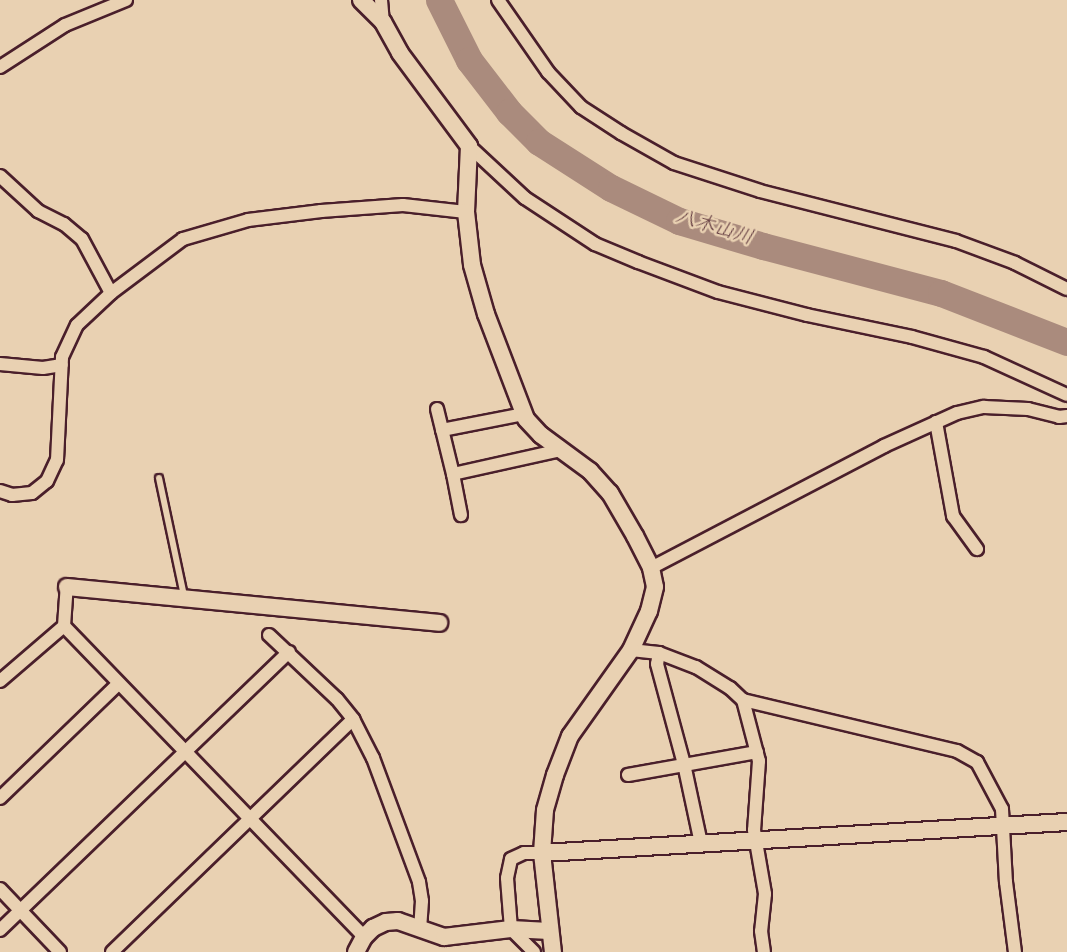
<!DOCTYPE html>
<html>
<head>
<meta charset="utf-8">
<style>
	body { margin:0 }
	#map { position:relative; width:1067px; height:952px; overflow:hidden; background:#e9d1b2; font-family:"Gochi Hand","Klee One",sans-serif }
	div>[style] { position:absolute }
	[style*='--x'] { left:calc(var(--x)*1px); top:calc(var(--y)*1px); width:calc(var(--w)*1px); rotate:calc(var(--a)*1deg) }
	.river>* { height:27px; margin:-13.5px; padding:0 13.5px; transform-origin:13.5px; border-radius:13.5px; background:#aa8b7d }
	.roads { filter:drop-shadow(2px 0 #4a1f2b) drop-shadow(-2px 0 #4a1f2b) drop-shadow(0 2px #4a1f2b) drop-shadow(0 -2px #4a1f2b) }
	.service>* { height:6px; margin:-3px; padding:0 3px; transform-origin:3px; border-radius:3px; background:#e9d1b2 }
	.minor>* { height:12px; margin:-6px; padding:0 6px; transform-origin:6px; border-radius:6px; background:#e9d1b2 }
	.tertiary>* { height:16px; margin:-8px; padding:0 8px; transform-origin:8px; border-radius:8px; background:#e9d1b2 }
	span { translate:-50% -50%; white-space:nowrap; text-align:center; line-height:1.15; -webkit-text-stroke:5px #e9d1b2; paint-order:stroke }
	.water-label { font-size:20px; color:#5d353b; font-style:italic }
</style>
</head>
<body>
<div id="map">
	<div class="river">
		<div style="--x:439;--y:0;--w:67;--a:63.4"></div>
		<div style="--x:469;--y:60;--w:66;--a:52.4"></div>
		<div style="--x:509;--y:112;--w:42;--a:45"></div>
		<div style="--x:539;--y:142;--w:85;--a:32.6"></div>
		<div style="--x:611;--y:188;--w:76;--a:25.9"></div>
		<div style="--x:679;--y:221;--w:88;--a:16.6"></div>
		<div style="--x:763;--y:246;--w:184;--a:14.8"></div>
		<div style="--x:941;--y:293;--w:135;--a:21.3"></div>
	</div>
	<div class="roads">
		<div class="service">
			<div style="--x:159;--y:478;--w:121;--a:78"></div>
		</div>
		<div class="minor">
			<div style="--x:381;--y:0;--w:22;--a:85"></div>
			<div style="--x:498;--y:0;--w:88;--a:55.2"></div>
			<div style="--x:548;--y:72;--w:48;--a:46.7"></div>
			<div style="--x:581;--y:107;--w:48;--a:33"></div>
			<div style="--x:621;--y:133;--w:61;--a:29.5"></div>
			<div style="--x:674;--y:163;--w:90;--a:18"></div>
			<div style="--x:760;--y:191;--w:202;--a:14.3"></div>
			<div style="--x:956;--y:241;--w:63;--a:20.4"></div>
			<div style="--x:1015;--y:263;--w:58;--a:26.6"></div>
			<div style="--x:0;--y:67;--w:77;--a:-32.9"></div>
			<div style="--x:65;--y:25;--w:66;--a:-22.3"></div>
			<div style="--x:469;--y:146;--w:76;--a:42.9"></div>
			<div style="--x:525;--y:198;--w:84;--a:33.3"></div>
			<div style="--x:595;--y:244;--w:47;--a:22.7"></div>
			<div style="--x:638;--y:262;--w:85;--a:20.6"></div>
			<div style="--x:718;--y:292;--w:92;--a:14.5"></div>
			<div style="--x:807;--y:315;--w:107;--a:11.8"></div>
			<div style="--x:912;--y:337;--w:75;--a:15.5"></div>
			<div style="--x:984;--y:357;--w:91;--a:24.6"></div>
			<div style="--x:0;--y:176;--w:52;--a:42.6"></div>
			<div style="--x:38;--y:211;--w:29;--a:27"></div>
			<div style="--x:64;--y:224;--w:23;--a:40"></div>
			<div style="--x:82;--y:239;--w:61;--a:61.8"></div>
			<div style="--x:0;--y:364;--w:43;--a:5.3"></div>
			<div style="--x:43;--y:368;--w:19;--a:-9"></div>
			<div style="--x:437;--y:409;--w:67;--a:76.2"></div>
			<div style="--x:453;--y:474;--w:111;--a:-12.5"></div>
			<div style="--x:936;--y:422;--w:96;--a:79.7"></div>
			<div style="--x:953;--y:516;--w:41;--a:54"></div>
			<div style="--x:442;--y:430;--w:84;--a:-11"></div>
			<div style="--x:453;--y:474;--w:42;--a:79"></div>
			<div style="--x:0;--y:491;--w:13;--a:18"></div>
			<div style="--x:12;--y:495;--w:20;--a:-6"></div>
			<div style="--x:32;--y:493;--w:19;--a:-39"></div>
			<div style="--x:47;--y:481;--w:23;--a:-65"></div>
			<div style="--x:57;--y:460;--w:103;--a:-87.2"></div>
			<div style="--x:62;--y:357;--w:35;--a:-65"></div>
			<div style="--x:77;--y:325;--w:47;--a:-43.3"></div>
			<div style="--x:111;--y:293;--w:90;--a:-36.9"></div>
			<div style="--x:183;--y:239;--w:68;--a:-16.3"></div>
			<div style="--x:248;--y:220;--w:74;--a:-7"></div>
			<div style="--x:321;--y:211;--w:82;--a:-4.2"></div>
			<div style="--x:403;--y:205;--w:63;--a:6.3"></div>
			<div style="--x:651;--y:568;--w:263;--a:-27.6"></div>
			<div style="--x:884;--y:446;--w:80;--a:-24.3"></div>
			<div style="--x:957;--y:413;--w:28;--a:-13"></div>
			<div style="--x:984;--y:407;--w:44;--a:2.6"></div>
			<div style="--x:1028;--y:409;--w:32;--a:14"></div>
			<div style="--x:1059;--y:417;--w:8;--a:-7"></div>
			<div style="--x:64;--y:626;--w:432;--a:46"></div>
			<div style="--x:269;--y:635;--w:93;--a:43.3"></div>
			<div style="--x:337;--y:699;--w:26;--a:51"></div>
			<div style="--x:353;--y:719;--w:44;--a:62.9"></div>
			<div style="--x:373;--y:758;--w:132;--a:69.6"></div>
			<div style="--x:419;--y:882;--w:19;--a:81"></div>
			<div style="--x:422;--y:901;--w:28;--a:94"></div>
			<div style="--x:631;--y:650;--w:28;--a:6"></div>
			<div style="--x:659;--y:653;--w:40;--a:21"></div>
			<div style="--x:696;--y:667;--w:40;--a:32"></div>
			<div style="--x:730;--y:688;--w:18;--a:43"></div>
			<div style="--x:743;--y:700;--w:63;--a:75.3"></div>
			<div style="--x:759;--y:761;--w:69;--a:94.1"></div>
			<div style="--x:754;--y:830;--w:65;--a:80.2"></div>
			<div style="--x:765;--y:894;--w:37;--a:96"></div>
			<div style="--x:761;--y:931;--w:21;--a:82"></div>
			<div style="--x:659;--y:653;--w:11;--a:100"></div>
			<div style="--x:657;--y:664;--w:104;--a:74.9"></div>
			<div style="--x:684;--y:764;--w:81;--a:77.9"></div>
			<div style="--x:0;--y:681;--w:84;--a:-40.7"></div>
			<div style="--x:64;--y:626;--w:39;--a:-86"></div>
			<div style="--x:743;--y:700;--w:220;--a:13.4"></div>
			<div style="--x:957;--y:751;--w:23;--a:29"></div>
			<div style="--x:977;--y:762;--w:53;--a:62"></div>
			<div style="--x:1002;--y:809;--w:73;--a:86.9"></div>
			<div style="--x:1006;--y:882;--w:71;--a:82.7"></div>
			<div style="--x:628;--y:775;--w:131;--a:-10.1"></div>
			<div style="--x:0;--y:798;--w:164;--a:-44"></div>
			<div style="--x:0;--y:889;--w:87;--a:46.4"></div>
			<div style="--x:0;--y:930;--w:401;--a:-43.9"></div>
			<div style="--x:112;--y:952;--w:335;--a:-44"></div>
			<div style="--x:534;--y:952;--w:33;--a:-135"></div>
			<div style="--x:511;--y:929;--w:51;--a:-94.5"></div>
			<div style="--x:507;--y:878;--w:19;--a:-78"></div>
			<div style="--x:511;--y:859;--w:14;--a:-25"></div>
			<div style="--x:524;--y:853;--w:18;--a:0"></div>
		</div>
		<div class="tertiary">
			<div style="--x:361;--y:0;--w:31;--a:45"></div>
			<div style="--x:383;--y:22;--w:35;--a:61"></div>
			<div style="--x:400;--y:53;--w:116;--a:53.4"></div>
			<div style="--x:469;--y:146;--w:66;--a:92.6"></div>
			<div style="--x:466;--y:212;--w:53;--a:83.5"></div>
			<div style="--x:472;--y:265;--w:51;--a:74.1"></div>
			<div style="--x:486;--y:314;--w:112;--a:69.1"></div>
			<div style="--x:526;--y:419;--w:22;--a:47"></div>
			<div style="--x:541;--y:435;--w:61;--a:36.3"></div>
			<div style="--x:590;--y:471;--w:30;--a:48"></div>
			<div style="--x:610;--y:493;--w:50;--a:59.8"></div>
			<div style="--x:635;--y:536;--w:36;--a:63"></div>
			<div style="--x:651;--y:568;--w:19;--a:78"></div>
			<div style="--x:655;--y:587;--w:25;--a:104"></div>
			<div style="--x:649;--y:611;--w:43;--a:114.8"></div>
			<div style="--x:631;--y:650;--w:105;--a:125.3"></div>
			<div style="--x:570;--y:736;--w:42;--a:111"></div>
			<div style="--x:555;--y:775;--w:36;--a:106"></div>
			<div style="--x:545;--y:810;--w:43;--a:94"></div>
			<div style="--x:542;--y:853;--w:100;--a:83.7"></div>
			<div style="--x:67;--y:587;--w:374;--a:5.5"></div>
			<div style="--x:542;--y:853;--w:526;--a:-3.38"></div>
			<div style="--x:356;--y:952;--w:17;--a:-62"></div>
			<div style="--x:364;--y:937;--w:13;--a:-45"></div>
			<div style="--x:373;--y:928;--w:14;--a:-25"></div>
			<div style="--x:386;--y:922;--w:12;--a:-5"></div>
			<div style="--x:398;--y:921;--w:49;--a:19.2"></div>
			<div style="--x:444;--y:937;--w:67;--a:-6.8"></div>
			<div style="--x:511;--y:929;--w:38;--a:3"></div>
		</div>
	</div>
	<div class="water-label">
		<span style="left:714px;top:229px;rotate:17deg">八木山川</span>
	</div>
</div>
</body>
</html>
